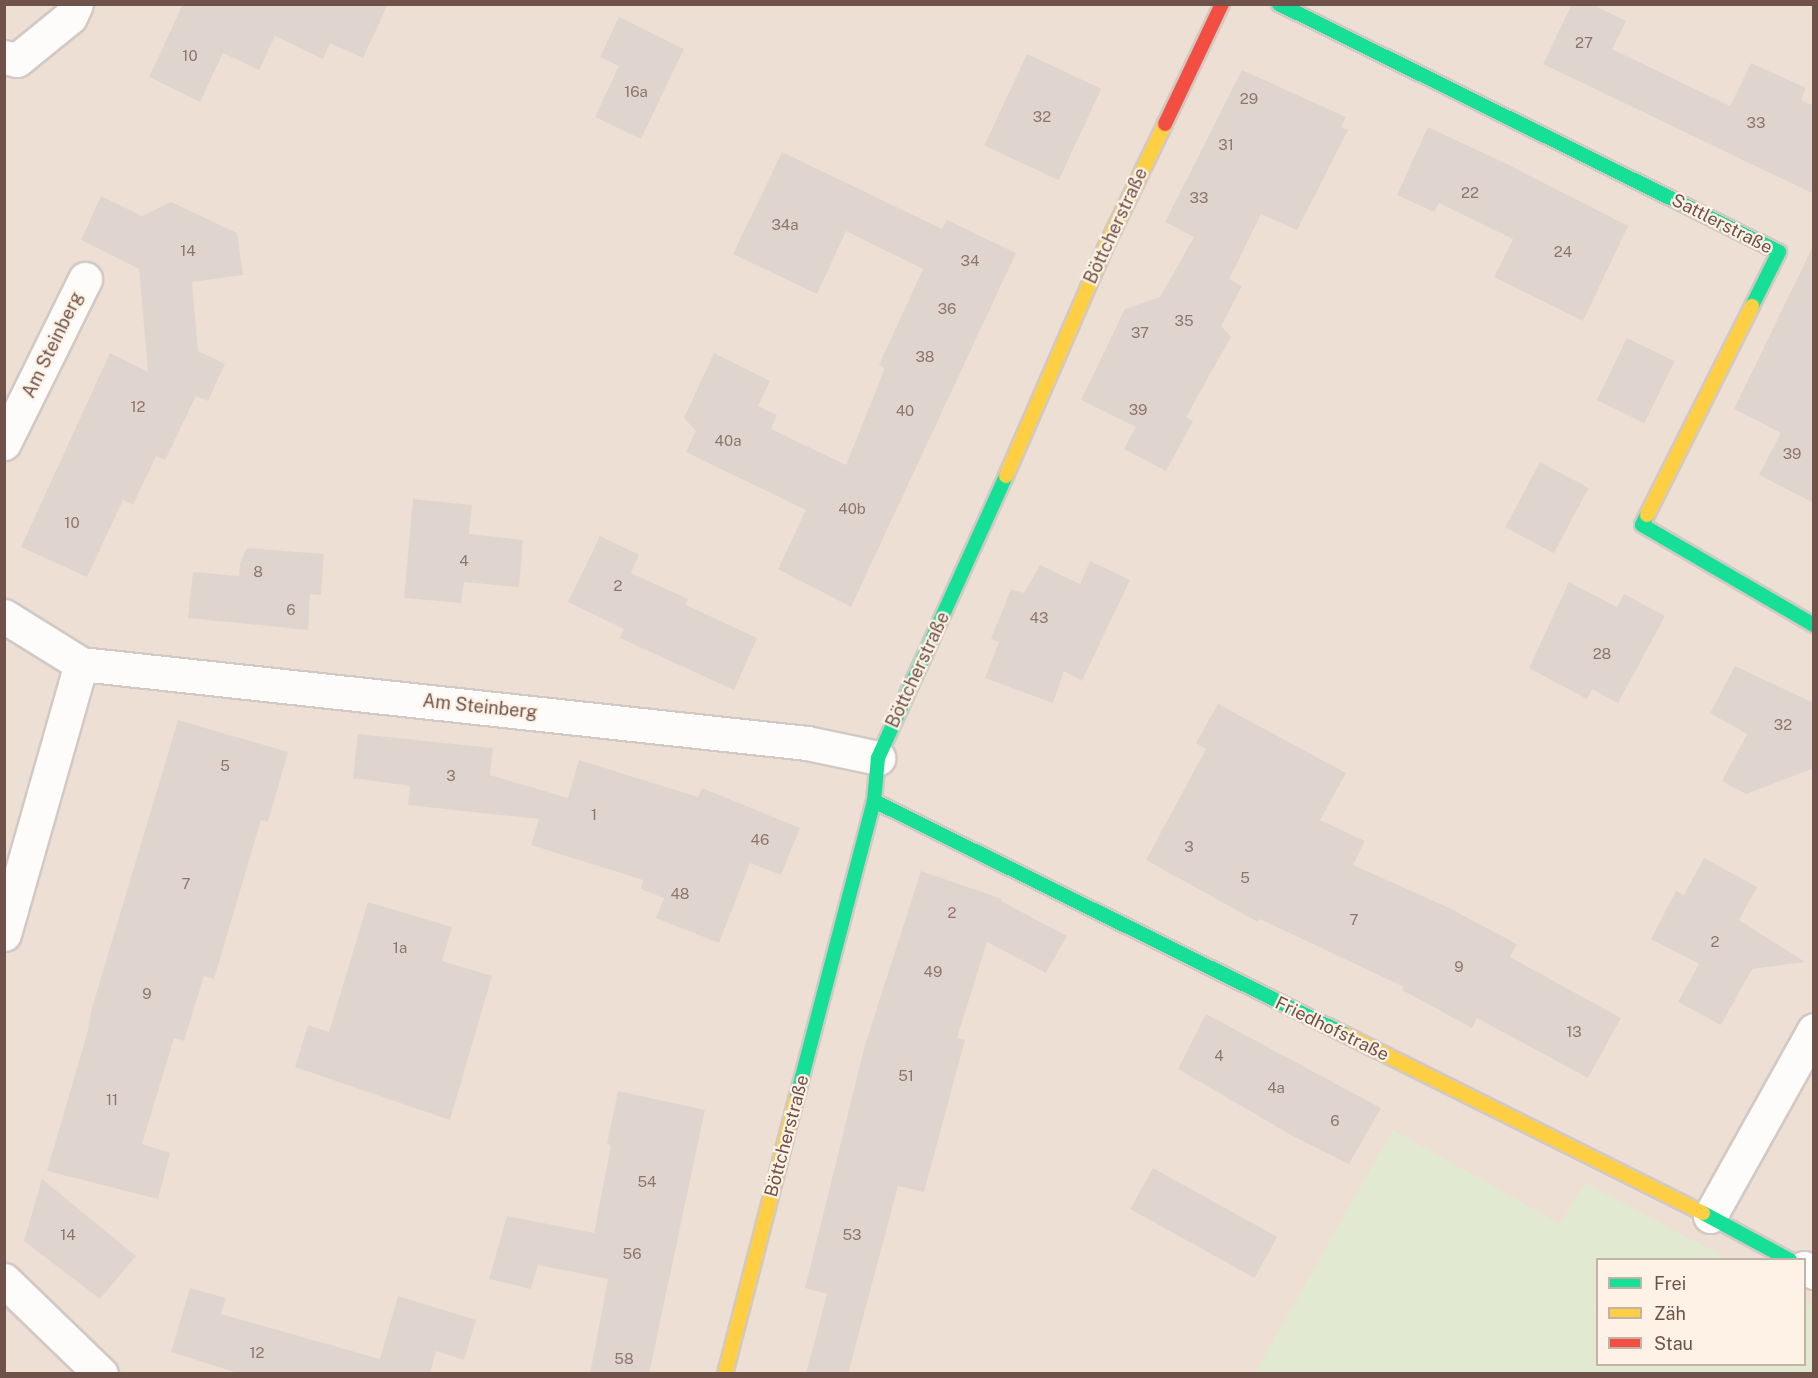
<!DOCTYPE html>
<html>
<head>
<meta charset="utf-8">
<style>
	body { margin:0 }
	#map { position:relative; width:1818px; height:1378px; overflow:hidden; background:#f4ede6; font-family:"Public Sans",sans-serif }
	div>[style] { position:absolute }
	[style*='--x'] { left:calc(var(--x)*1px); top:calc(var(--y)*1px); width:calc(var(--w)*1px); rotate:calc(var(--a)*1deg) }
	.residential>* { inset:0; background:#eddfd3 }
	.green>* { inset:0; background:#e2e9d1 }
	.building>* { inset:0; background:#e0d5ce; transform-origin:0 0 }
	.roads { filter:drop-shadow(2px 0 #d2c9c4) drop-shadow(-2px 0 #d2c9c4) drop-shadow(0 2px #d2c9c4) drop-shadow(0 -2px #d2c9c4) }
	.street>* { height:33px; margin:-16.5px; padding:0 16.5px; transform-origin:16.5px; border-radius:16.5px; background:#fdfcfb }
	.fast>* { height:14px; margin:-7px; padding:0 7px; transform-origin:7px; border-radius:7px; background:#16e098 }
	.slow>* { height:14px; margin:-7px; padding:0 7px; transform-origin:7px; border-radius:7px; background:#ffcf43 }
	.jam>* { height:14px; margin:-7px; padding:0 7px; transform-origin:7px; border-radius:7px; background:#f24e42 }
	span { translate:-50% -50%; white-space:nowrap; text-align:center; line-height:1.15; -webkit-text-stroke:4.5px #fef2e6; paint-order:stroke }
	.number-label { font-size:15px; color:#8d756c }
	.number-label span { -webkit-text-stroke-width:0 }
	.street-label { font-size:18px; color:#6f5249 }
	.frame { position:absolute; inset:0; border:6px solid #6f5249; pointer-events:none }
	.legend { position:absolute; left:1596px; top:1258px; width:210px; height:108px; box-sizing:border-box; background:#fef2e6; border:2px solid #c5b2a7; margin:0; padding:8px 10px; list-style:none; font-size:18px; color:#6f5249 }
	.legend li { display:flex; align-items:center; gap:12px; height:30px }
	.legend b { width:30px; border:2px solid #c5b2a7 }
</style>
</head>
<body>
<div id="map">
	<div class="residential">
		<div style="clip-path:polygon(evenodd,5px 5px,1813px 5px,1813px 1373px,5px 1374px,5px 5px,1598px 1260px,1804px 1260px,1804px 1364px,1598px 1364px,1598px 1260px)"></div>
	</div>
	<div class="green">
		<div style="clip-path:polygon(1393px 1130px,1560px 1224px,1585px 1183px,1728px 1259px,1598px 1260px,1598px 1364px,1804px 1364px,1805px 1301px,1813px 1306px,1813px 1373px,1255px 1373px)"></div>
	</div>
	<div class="building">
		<div style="clip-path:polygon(183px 4px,388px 4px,363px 58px,330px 43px,323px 59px,275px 36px,259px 70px,223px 53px,200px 102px,149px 77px)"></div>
		<div style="clip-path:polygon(1572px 4px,1591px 4px,1626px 21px,1612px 49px,1730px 106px,1751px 63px,1806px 88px,1801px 100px,1814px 106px,1814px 194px,1543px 64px)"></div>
		<div style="clip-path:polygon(619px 17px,684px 49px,641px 139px,595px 117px,619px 66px,600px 57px)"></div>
		<div style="left:1027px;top:54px;width:82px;height:101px;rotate:25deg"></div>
		<div style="clip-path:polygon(1242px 70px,1346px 117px,1341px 127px,1348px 130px,1297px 230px,1261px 214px,1229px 279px,1242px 286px,1221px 326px,1231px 337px,1186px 417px,1193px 421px,1166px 471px,1124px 449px,1136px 427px,1081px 400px,1125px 309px,1160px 297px,1194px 237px,1165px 222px)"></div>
		<div style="clip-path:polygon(1428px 127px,1509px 165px,1628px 226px,1583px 321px,1494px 277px,1513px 239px,1439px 203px,1434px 212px,1397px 195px)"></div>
		<div style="clip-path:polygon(782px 152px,942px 229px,947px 220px,1016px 253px,851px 607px,778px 569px,806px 510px,686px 452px,696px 431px,684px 418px,714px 353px,770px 381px,758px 406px,777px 415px,771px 429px,846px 465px,885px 368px,879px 365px,923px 269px,846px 231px,817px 294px,733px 254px)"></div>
		<div style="clip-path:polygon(101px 196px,142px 216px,171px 202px,237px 233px,243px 275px,192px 282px,198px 351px,225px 364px,208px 401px,196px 396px,165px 460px,156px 456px,133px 505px,123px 500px,87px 577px,21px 547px,110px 353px,148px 372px,139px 269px,81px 240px)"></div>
		<div style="clip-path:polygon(1814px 244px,1814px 503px,1759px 475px,1781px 433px,1734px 409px)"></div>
		<div style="left:1627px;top:338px;width:53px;height:69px;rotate:26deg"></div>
		<div style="left:1540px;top:462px;width:55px;height:74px;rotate:28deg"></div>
		<div style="clip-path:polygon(413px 499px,472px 505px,469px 534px,523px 540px,519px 587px,464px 582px,461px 603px,404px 598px)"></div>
		<div style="clip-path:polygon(600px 536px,639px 555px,631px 573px,688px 599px,686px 605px,757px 638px,734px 690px,620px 638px,624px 629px,568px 602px)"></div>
		<div style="clip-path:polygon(247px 548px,324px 554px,321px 595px,310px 594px,308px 630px,188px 618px,193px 572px,239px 576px,240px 563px)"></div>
		<div style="clip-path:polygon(1090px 561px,1130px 580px,1082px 681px,1064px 671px,1053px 703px,985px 678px,999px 642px,991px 639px,1011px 589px,1024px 593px,1040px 565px,1080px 584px)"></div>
		<div style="clip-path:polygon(1569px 582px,1617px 607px,1624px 594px,1665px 616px,1618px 703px,1592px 689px,1587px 699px,1529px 668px)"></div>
		<div style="clip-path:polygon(1735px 666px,1814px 703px,1814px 768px,1746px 794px,1722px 781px,1747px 734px,1710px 713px)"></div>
		<div style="clip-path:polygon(1218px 704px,1346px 773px,1320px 820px,1365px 841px,1353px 865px,1447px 907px,1517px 944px,1510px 957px,1621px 1018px,1588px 1078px,1477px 1018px,1472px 1028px,1402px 990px,1404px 987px,1260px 919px,1258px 922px,1146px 860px,1206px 749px,1196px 743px)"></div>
		<div style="clip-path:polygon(178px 720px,288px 752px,268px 822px,261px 820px,214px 979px,204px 976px,184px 1041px,174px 1038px,142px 1144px,170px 1153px,158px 1199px,47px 1171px,87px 1034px,92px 1008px)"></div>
		<div style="clip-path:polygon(358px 734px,493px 748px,490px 775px,568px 798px,579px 760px,698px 797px,702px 788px,800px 828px,781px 875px,750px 863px,719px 943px,656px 918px,664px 898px,641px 889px,643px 880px,531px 845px,539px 819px,408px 805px,410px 786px,353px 778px)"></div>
		<div style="clip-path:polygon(1704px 858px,1757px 887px,1739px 920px,1805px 962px,1752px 969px,1721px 1025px,1678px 1002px,1699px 964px,1651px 939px,1676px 891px,1684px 895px)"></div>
		<div style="clip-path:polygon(921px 871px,1002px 899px,1001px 901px,1067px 936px,1046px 973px,987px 942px,957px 1038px,965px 1040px,924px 1192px,898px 1186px,848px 1374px,806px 1374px,827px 1294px,805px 1288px,865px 1045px)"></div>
		<div style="clip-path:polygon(368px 902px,452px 927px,442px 961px,492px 976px,450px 1120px,295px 1067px,308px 1025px,329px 1032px)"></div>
		<div style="clip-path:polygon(1206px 1014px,1381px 1108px,1349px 1164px,1289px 1134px,1178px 1069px)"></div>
		<div style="clip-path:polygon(618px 1091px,705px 1110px,649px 1374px,590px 1374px,608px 1279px,538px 1265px,531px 1289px,489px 1279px,507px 1216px,594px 1233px,611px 1145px,607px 1144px)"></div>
		<div style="left:1153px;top:1168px;width:142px;height:47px;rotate:29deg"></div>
		<div style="clip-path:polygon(42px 1179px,136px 1256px,100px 1299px,24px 1241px)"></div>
		<div style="clip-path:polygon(190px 1288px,226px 1298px,221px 1314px,380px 1359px,398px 1296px,476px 1320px,464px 1360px,436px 1351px,430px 1374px,241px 1374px,171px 1352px)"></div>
	</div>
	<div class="roads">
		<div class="street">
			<div style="--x:4;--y:57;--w:13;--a:13"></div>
			<div style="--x:17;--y:60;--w:68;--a:-39.1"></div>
			<div style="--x:70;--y:17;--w:14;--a:-65"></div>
			<div style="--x:4;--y:443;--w:183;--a:-63.7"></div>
			<div style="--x:4;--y:616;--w:91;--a:31.9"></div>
			<div style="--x:81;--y:664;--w:730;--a:6.21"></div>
			<div style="--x:807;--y:743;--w:73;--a:11.9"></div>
			<div style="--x:4;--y:934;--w:281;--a:-74.1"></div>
			<div style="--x:1710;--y:1216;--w:213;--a:-60.8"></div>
			<div style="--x:1804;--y:1268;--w:11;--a:22"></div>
			<div style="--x:4;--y:1280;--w:135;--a:44.1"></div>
		</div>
		<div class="fast">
			<div style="--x:1279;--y:4;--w:558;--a:26.38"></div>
			<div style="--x:1779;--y:252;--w:60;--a:116.6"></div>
			<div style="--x:1647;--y:515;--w:11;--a:117"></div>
			<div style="--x:1642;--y:525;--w:199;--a:30.2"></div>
			<div style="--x:874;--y:801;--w:527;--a:26.37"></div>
			<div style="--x:796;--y:1100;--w:309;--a:-75.4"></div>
			<div style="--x:874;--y:801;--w:43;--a:-84.7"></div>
			<div style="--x:878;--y:758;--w:310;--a:-65.6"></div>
			<div style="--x:1703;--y:1213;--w:99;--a:28.4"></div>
		</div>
		<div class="slow">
			<div style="--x:1006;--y:476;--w:249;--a:-66.5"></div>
			<div style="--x:1105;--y:248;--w:138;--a:-64.2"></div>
			<div style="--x:1647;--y:515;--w:234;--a:-63.3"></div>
			<div style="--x:1346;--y:1035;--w:399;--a:26.5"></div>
			<div style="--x:725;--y:1374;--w:283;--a:-75.5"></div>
		</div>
		<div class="jam">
			<div style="--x:1165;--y:124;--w:133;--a:-64.6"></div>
		</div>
	</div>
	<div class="number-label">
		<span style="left:1584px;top:43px">27</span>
		<span style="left:190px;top:56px">10</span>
		<span style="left:636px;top:92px">16a</span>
		<span style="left:1249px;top:99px">29</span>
		<span style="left:1042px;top:117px">32</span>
		<span style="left:1756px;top:123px">33</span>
		<span style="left:1226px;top:145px">31</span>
		<span style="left:1470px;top:193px">22</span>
		<span style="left:1199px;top:198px">33</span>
		<span style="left:785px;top:225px">34a</span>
		<span style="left:188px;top:251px">14</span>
		<span style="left:1563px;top:252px">24</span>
		<span style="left:970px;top:261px">34</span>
		<span style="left:947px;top:309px">36</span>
		<span style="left:1184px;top:321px">35</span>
		<span style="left:1140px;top:333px">37</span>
		<span style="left:925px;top:357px">38</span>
		<span style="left:138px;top:407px">12</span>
		<span style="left:1138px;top:410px">39</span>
		<span style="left:905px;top:411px">40</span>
		<span style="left:728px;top:441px">40a</span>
		<span style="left:1792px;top:454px">39</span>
		<span style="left:852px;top:509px">40b</span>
		<span style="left:72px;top:523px">10</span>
		<span style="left:464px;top:561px">4</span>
		<span style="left:258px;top:572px">8</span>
		<span style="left:618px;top:586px">2</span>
		<span style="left:291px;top:610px">6</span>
		<span style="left:1039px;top:618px">43</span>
		<span style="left:1602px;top:654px">28</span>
		<span style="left:1783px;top:725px">32</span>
		<span style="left:225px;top:766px">5</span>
		<span style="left:451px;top:776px">3</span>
		<span style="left:594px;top:815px">1</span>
		<span style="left:760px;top:840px">46</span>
		<span style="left:1189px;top:847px">3</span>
		<span style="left:1245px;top:878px">5</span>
		<span style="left:186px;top:884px">7</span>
		<span style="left:680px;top:894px">48</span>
		<span style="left:952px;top:913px">2</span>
		<span style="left:1354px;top:920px">7</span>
		<span style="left:1715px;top:942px">2</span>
		<span style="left:400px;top:948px">1a</span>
		<span style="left:1459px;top:967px">9</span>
		<span style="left:933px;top:972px">49</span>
		<span style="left:147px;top:994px">9</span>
		<span style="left:1574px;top:1032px">13</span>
		<span style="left:1219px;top:1056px">4</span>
		<span style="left:906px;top:1076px">51</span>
		<span style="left:1276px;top:1088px">4a</span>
		<span style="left:112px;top:1100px">11</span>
		<span style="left:1335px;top:1121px">6</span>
		<span style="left:647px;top:1182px">54</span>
		<span style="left:68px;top:1235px">14</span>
		<span style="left:852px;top:1235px">53</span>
		<span style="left:632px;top:1254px">56</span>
		<span style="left:257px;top:1353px">12</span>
		<span style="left:624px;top:1359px">58</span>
	</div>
	<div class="street-label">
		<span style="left:1722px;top:224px;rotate:27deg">Sattlerstraße</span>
		<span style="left:1116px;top:226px;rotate:-65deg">Böttcherstraße</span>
		<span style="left:53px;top:345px;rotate:-64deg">Am Steinberg</span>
		<span style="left:918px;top:670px;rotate:-65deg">Böttcherstraße</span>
		<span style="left:480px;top:707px;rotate:6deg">Am Steinberg</span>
		<span style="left:1332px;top:1029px;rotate:26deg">Friedhofstraße</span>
		<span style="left:787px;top:1136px;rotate:-75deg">Böttcherstraße</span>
	</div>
	<div class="frame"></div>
	<ul class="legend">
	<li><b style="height:8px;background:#16e098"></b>Frei</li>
	<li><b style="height:8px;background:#ffcf43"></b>Zäh</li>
	<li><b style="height:8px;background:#f24e42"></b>Stau</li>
	</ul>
</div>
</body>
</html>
